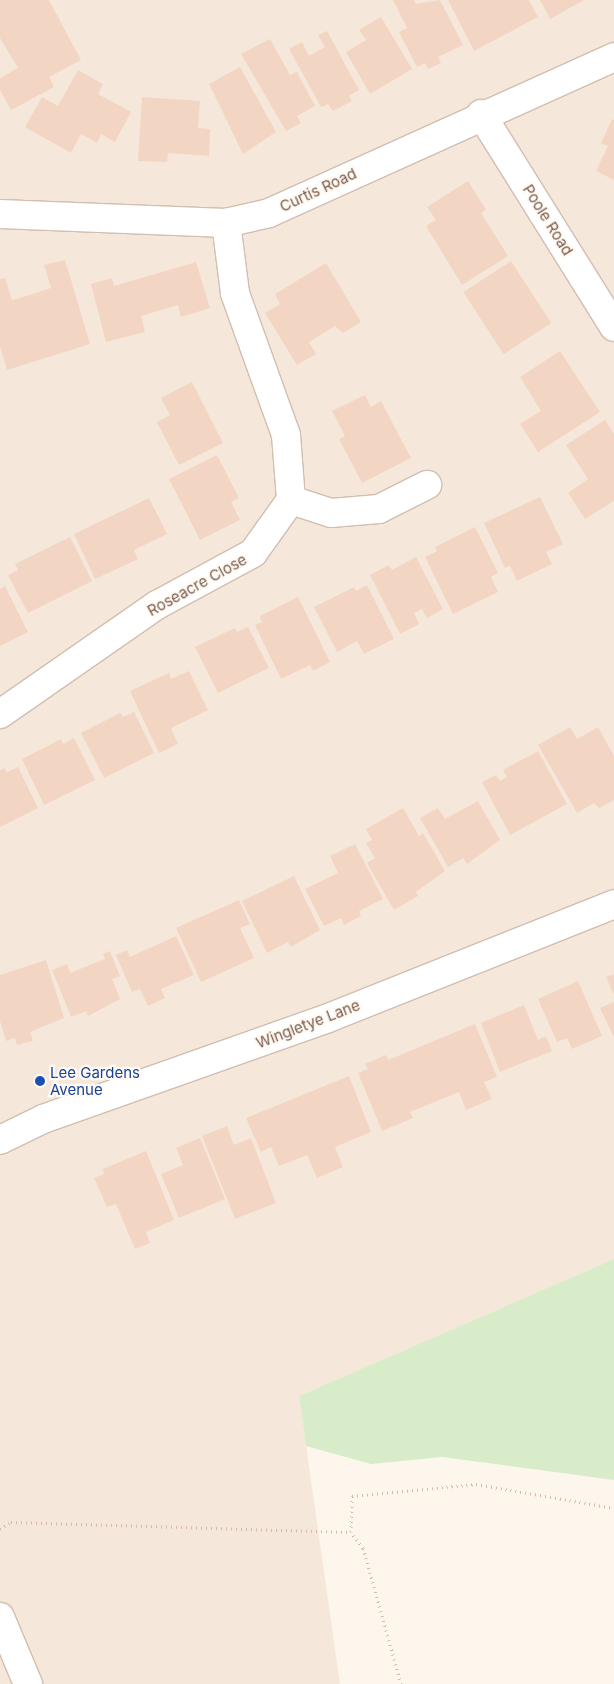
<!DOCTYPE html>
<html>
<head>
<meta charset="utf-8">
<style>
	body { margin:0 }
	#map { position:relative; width:614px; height:1684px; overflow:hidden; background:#fdf6ec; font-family:Inter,sans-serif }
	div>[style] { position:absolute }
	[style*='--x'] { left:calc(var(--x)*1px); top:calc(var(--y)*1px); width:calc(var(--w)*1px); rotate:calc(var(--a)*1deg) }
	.residential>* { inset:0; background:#f5e8da }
	.green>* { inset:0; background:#d8ecc9 }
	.building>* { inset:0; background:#f3d5c3; transform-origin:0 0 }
	.path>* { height:3px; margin-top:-1.5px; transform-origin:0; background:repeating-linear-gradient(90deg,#d9b8a5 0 1px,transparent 0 5px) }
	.roads { filter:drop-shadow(1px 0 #d1beb0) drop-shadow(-1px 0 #d1beb0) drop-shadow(0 1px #d1beb0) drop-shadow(0 -1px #d1beb0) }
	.minor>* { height:28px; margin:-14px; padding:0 14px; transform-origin:14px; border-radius:14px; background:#fff }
	.dots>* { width:14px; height:14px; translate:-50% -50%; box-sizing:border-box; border:2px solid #fffaf3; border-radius:50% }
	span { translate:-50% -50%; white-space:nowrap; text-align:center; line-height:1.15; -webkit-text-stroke:4.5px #fffaf3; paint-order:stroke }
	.street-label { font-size:15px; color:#7a5c4d }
	.transit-label { font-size:15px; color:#164399 }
	.left { translate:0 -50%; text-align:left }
</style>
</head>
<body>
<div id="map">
	<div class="residential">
		<div style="clip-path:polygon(0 0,614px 0,614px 1259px,299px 1396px,340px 1684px,0 1684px)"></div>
	</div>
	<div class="green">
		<div style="clip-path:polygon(614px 1259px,614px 1480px,442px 1457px,371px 1464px,306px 1446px,299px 1396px)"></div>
	</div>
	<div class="building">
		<div style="clip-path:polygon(0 0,49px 0,81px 60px,49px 77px,54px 87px,11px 110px,0 90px,0 78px,18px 68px,0 38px)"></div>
		<div style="clip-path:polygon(393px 0,414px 0,416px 4px,440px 0,463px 45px,438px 57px,441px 63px,428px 69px,425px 63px,417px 67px,399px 32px,407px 28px)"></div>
		<div style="clip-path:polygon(448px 0,529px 0,538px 17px,474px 51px)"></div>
		<div style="clip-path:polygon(540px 0,584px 0,550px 19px)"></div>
		<div style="clip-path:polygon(381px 17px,412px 69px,370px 94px,346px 52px,366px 40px,359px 30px)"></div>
		<div style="clip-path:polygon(327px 31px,359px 90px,349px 96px,352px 101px,333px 111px,328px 104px,321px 107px,289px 49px,302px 42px,309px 56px,325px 47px,318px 35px)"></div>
		<div style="clip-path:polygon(270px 39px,290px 75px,297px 72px,315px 106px,297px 116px,301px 123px,286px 131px,241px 54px)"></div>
		<div style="clip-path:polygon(240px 67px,276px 132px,243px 154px,209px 84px)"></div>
		<div style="clip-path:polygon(78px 70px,103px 84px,98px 94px,131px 112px,115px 142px,101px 134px,97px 143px,81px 134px,71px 153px,25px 127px,42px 97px,58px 106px)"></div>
		<div style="clip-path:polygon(142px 97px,200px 101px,198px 128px,210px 129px,209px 156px,168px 153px,167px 162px,138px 161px)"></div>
		<div style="clip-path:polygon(612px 119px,614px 120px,614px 180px,596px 171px,608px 146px,601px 143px)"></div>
		<div style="clip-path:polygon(468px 181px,486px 210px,481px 213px,508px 256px,462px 285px,426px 226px,436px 220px,427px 207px)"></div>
		<div style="clip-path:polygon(65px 260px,90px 344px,7px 370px,0 346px,0 279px,5px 278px,12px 300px,33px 294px,51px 288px,44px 265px)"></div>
		<div style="left:511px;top:261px;width:74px;height:57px;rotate:57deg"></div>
		<div style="clip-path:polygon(196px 262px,210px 308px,181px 317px,178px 305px,141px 316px,145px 332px,106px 342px,91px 284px,112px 278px,114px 286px)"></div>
		<div style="clip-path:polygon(326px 263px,361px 322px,343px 333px,335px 326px,309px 342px,316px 354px,297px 365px,265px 313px,280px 304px,275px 294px)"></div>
		<div style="clip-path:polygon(560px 351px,600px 412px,538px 452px,520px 424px,541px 411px,520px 377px)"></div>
		<div style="clip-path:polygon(192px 382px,223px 443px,179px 465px,157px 422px,170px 415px,161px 398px)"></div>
		<div style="clip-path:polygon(365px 395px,371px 407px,381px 401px,411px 458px,362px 483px,339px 439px,345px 436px,332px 411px)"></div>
		<div style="clip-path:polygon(605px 420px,614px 434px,614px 501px,585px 519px,568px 493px,588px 479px,566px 445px)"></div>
		<div style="clip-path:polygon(217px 455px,239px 498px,231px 502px,240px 520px,200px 540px,169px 479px)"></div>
		<div style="clip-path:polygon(540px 497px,563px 544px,546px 552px,552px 564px,517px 581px,510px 566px,505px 568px,484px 523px)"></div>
		<div style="clip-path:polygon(149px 498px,167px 534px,134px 550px,138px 559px,95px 579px,74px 534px)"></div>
		<div style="clip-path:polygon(475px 527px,498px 573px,491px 577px,498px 592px,453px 614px,425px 557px,437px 551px,435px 547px)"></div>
		<div style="clip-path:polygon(70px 537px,92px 581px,28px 613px,8px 575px,18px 570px,15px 564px)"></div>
		<div style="clip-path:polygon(416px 557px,443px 609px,427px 618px,422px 609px,414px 613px,419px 624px,400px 634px,370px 575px,389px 565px,392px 570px)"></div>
		<div style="clip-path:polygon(367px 585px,394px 639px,364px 654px,357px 641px,337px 652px,314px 607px,354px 587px,356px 591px)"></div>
		<div style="clip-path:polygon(5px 586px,28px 632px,0 646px,0 589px)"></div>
		<div style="clip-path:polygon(298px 597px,330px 662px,313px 671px,310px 665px,281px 679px,255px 625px,262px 622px,260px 616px)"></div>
		<div style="clip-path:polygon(248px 627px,269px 668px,218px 693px,195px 647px,235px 628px,237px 632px)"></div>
		<div style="clip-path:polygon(189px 671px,208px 710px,171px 728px,178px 744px,159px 753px,130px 691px,169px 673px,171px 679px)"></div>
		<div style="clip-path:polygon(134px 712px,154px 753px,104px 778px,81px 733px,120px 713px,123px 717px)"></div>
		<div style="clip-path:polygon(570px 727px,577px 739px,598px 727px,614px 756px,614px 800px,599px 808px,594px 803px,577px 813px,538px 745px)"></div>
		<div style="clip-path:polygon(74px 738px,95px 780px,44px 805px,22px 759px,61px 739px,63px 744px)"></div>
		<div style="clip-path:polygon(538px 751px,567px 804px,510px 835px,482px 782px,496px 775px,500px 781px,507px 777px,503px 770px)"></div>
		<div style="clip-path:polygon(18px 767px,38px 808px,0 827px,0 770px,4px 768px,7px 772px)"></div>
		<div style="clip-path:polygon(478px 801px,500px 840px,467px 864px,463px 858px,448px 867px,420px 818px,438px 808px,445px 819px)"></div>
		<div style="clip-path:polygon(403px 808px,419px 836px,423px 833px,445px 871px,416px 892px,418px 896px,394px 910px,367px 863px,375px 858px,366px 843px,372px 840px,366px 829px)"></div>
		<div style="clip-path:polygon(355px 844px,383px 899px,359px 911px,361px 916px,344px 925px,341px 918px,324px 926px,305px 889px,338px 873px,330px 856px)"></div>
		<div style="clip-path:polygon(294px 876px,320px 930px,291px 947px,288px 942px,267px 953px,242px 901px)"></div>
		<div style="clip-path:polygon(239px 900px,250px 924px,240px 928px,254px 958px,201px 982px,176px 928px)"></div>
		<div style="clip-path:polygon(176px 936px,194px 975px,161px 989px,165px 998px,148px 1006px,140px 989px,132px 992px,116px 955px,127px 950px,130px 957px)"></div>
		<div style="clip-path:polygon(110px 951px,120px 976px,112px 979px,120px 999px,88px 1016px,86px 1011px,71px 1017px,52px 970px,67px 964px,70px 973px,105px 959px,103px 954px)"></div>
		<div style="clip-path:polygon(46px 960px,64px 1018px,30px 1032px,33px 1041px,17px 1045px,15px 1038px,6px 1041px,0 1021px,0 975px)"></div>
		<div style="clip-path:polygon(614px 974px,614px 995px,606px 977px)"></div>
		<div style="clip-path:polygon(578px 981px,602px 1036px,572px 1049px,567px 1038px,557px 1042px,538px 999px)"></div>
		<div style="clip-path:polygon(614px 1002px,614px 1037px,600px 1008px)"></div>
		<div style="clip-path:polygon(524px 1005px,538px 1040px,546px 1036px,552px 1051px,500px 1072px,481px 1023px)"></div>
		<div style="clip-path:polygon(475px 1024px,497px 1077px,484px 1082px,492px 1099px,466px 1110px,459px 1092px,410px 1112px,413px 1118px,382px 1131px,358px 1073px,368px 1069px,365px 1064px,386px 1055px,388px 1060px)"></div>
		<div style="clip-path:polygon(349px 1076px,371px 1132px,335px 1147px,343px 1167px,317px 1178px,307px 1155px,279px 1166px,271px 1147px,261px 1152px,246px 1118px)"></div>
		<div style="clip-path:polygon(227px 1126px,234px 1145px,251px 1138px,276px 1203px,235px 1219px,202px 1136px)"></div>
		<div style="clip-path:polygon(200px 1138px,225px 1199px,179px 1218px,161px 1174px,183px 1165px,176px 1148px)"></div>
		<div style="clip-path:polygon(146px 1151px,174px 1220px,146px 1232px,150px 1243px,135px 1249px,116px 1204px,107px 1207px,94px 1178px,104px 1174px,103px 1169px)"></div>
	</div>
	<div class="path">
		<div style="--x:0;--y:1529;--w:13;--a:-32"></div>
		<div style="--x:11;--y:1522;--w:340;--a:1.7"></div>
		<div style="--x:401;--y:1684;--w:141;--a:-105.6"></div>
		<div style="--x:363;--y:1548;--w:20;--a:-127"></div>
		<div style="--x:351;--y:1532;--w:36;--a:-88"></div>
		<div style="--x:352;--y:1496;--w:125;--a:-5.5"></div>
		<div style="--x:476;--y:1484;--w:140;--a:9.9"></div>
	</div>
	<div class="roads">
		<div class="minor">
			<div style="--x:481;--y:114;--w:251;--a:58"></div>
			<div style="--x:0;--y:214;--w:226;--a:2.3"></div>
			<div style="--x:226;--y:223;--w:44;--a:-13.1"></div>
			<div style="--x:269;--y:213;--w:379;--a:-24.3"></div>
			<div style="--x:291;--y:500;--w:42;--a:18"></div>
			<div style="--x:331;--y:513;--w:48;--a:-4.8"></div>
			<div style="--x:379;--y:509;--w:54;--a:-26.6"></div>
			<div style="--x:0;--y:714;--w:191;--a:-34.8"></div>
			<div style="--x:157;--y:605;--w:109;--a:-28.4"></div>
			<div style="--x:253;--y:553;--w:65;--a:-54.4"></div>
			<div style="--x:291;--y:500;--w:65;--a:-94.4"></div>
			<div style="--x:286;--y:435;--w:151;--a:-109.8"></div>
			<div style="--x:235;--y:293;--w:71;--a:-97.3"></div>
			<div style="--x:0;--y:1140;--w:48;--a:-26"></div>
			<div style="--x:43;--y:1119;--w:302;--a:-19.5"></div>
			<div style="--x:328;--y:1018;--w:308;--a:-21.7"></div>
			<div style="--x:0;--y:1617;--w:73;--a:67.3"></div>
		</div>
	</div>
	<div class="dots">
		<div style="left:40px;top:1081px;background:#1a4fb4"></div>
	</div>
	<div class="street-label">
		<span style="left:318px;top:190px;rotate:-25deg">Curtis Road</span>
		<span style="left:548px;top:220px;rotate:58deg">Poole Road</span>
		<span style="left:197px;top:585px;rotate:-29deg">Roseacre Close</span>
		<span style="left:308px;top:1024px;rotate:-21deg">Wingletye Lane</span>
	</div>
	<div class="transit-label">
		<span class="left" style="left:50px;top:1081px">Lee Gardens<br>Avenue</span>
	</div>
</div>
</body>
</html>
